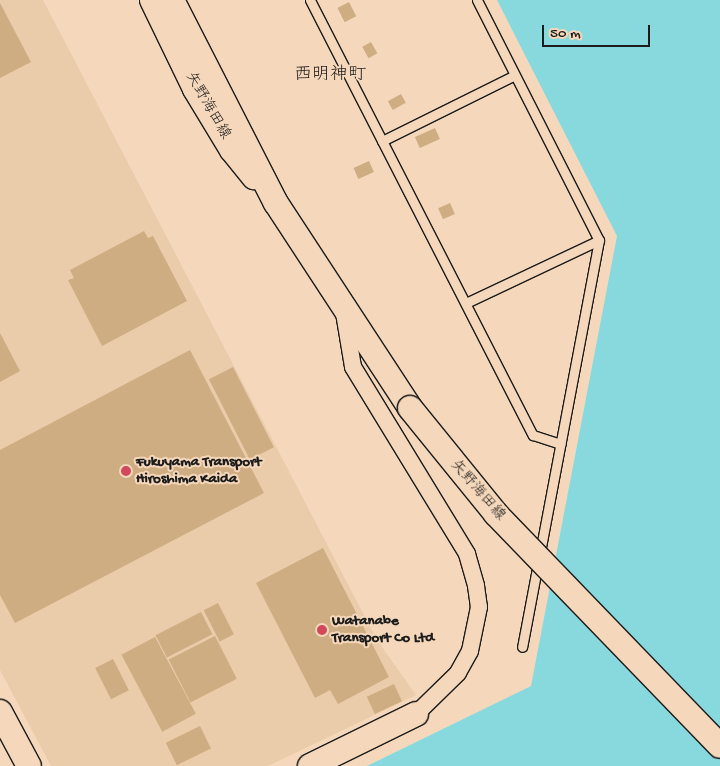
<!DOCTYPE html>
<html>
<head>
<meta charset="utf-8">
<style>
	body { margin:0 }
	#map { position:relative; width:720px; height:766px; overflow:hidden; background:#f5d8bb; font-family:"Gochi Hand","Klee One",sans-serif }
	div>[style] { position:absolute }
	[style*='--x'] { left:calc(var(--x)*1px); top:calc(var(--y)*1px); width:calc(var(--w)*1px); rotate:calc(var(--a)*1deg) }
	.built>* { inset:0; background:#eacbaa }
	.water>* { inset:0; background:#88d9de }
	.building>* { inset:0; background:#cfad82; transform-origin:0 0 }
	.roads { filter:drop-shadow(1px 0 #1c1c1c) drop-shadow(-1px 0 #1c1c1c) drop-shadow(0 1px #1c1c1c) drop-shadow(0 -1px #1c1c1c) }
	.lane>* { height:9px; margin:-4.5px; padding:0 4.5px; transform-origin:4.5px; border-radius:4.5px; background:#f5d8bb }
	.street>* { height:16px; margin:-8px; padding:0 8px; transform-origin:8px; border-radius:8px; background:#f5d8bb }
	.secondary>* { height:24px; margin:-12px; padding:0 12px; transform-origin:12px; border-radius:12px; background:#f5d8bb }
	.bridges { filter:drop-shadow(1px 0 #1c1c1c) drop-shadow(-1px 0 #1c1c1c) drop-shadow(0 1px #1c1c1c) drop-shadow(0 -1px #1c1c1c) }
	.secondary-bridge>* { height:24px; margin:-12px; padding:0 12px; transform-origin:12px; border-radius:12px; background:#f5d8bb }
	.dots>* { width:14px; height:14px; translate:-50% -50%; box-sizing:border-box; border:2px solid #f5d8bb; border-radius:50% }
	span { translate:-50% -50%; white-space:nowrap; text-align:center; line-height:1.15; -webkit-text-stroke:4px #f5d8bb; paint-order:stroke }
	.street-label { font-size:15px; color:#1c1c1c }
	.poi-label { font-size:15px; color:#1c1c1c; font-weight:700 }
	.left { translate:0 -50%; text-align:left }
	.quarter-label { font-size:18px; color:#1c1c1c }
	.scale { position:absolute; left:542px; top:25px; width:108px; height:22px; box-sizing:border-box; border:2px solid #1c1c1c; border-top:0; padding-left:6px; font-size:15px; line-height:18px; white-space:nowrap; color:#1c1c1c; -webkit-text-stroke:4px #f5d8bb; paint-order:stroke }
</style>
</head>
<body>
<div id="map">
	<div class="built">
		<div style="clip-path:polygon(0 0,43px 0,377px 640px,416px 695px,268px 766px,51px 766px,0 670px)"></div>
	</div>
	<div class="water">
		<div style="clip-path:polygon(497px 0,720px 0,720px 766px,367px 766px,531px 686px,617px 236px)"></div>
	</div>
	<div class="building">
		<div style="left:349px;top:2px;width:16px;height:13px;rotate:63deg"></div>
		<div style="clip-path:polygon(0 3px,31px 62px,0 78px)"></div>
		<div style="left:371px;top:42px;width:13px;height:10px;rotate:61deg"></div>
		<div style="left:401px;top:94px;width:10px;height:15px;rotate:61deg"></div>
		<div style="left:435px;top:128px;width:12px;height:22px;rotate:66deg"></div>
		<div style="left:369px;top:161px;width:12px;height:17px;rotate:66deg"></div>
		<div style="left:450px;top:203px;width:12px;height:13px;rotate:66deg"></div>
		<div style="clip-path:polygon(144px 231px,148px 238px,153px 236px,187px 301px,102px 346px,68px 280px,74px 278px,70px 270px)"></div>
		<div style="clip-path:polygon(0 333px,20px 371px,0 382px)"></div>
		<div style="clip-path:polygon(190px 350px,264px 493px,15px 623px,0 595px,0 450px)"></div>
		<div style="left:233px;top:367px;width:90px;height:27px;rotate:63deg"></div>
		<div style="clip-path:polygon(323px 548px,389px 677px,338px 704px,330px 690px,315px 698px,256px 583px)"></div>
		<div style="left:218px;top:603px;width:35px;height:16px;rotate:63deg"></div>
		<div style="left:201px;top:612px;width:25px;height:51px;rotate:63deg"></div>
		<div style="left:215px;top:636px;width:48px;height:52px;rotate:63deg"></div>
		<div style="left:155px;top:637px;width:87px;height:38px;rotate:62deg"></div>
		<div style="left:113px;top:659px;width:35px;height:20px;rotate:63deg"></div>
		<div style="left:394px;top:684px;width:19px;height:30px;rotate:65deg"></div>
		<div style="left:200px;top:726px;width:25px;height:38px;rotate:64deg"></div>
	</div>
	<div class="roads">
		<div class="lane">
			<div style="--x:310;--y:0;--w:489;--a:62.9"></div>
			<div style="--x:533;--y:435;--w:29;--a:18"></div>
			<div style="--x:477;--y:0;--w:269;--a:63.1"></div>
			<div style="--x:599;--y:240;--w:414;--a:100.7"></div>
			<div style="--x:382;--y:141;--w:148;--a:-26.4"></div>
			<div style="--x:466;--y:303;--w:147;--a:-25.3"></div>
		</div>
		<div class="street">
			<div style="--x:344;--y:313;--w:55;--a:80.5"></div>
			<div style="--x:353;--y:367;--w:219;--a:58.6"></div>
			<div style="--x:467;--y:554;--w:33;--a:74"></div>
			<div style="--x:476;--y:586;--w:21;--a:82"></div>
			<div style="--x:479;--y:607;--w:45;--a:101.6"></div>
			<div style="--x:470;--y:651;--w:25;--a:119"></div>
			<div style="--x:458;--y:673;--w:59;--a:135.7"></div>
		</div>
		<div class="secondary">
			<div style="--x:152;--y:0;--w:99;--a:64.2"></div>
			<div style="--x:195;--y:89;--w:71;--a:58.8"></div>
			<div style="--x:232;--y:150;--w:35;--a:51"></div>
			<div style="--x:172;--y:0;--w:228;--a:62.9"></div>
			<div style="--x:276;--y:203;--w:245;--a:56.8"></div>
			<div style="--x:0;--y:712;--w:61;--a:61.8"></div>
			<div style="--x:310;--y:766;--w:118;--a:-26.1"></div>
		</div>
	</div>
	<div class="bridges">
		<div class="secondary-bridge">
			<div style="--x:410;--y:408;--w:136;--a:50.9"></div>
			<div style="--x:496;--y:514;--w:322;--a:46"></div>
		</div>
	</div>
	<div class="dots">
		<div style="left:126px;top:471px;background:#d1495b"></div>
		<div style="left:322px;top:630px;background:#d1495b"></div>
	</div>
	<div class="street-label">
		<span style="left:207px;top:106px;rotate:60deg">矢野海田線</span>
		<span style="left:477px;top:491px;rotate:49deg">矢野海田線</span>
	</div>
	<div class="poi-label">
		<span class="left" style="left:136px;top:471px">Fukuyama Transport<br>Hiroshima Kaida</span>
		<span class="left" style="left:332px;top:630px">Watanabe<br>Transport Co Ltd</span>
	</div>
	<div class="quarter-label">
		<span style="left:330px;top:76px">西明神町</span>
	</div>
	<div class="scale">50 m</div>
</div>
</body>
</html>
